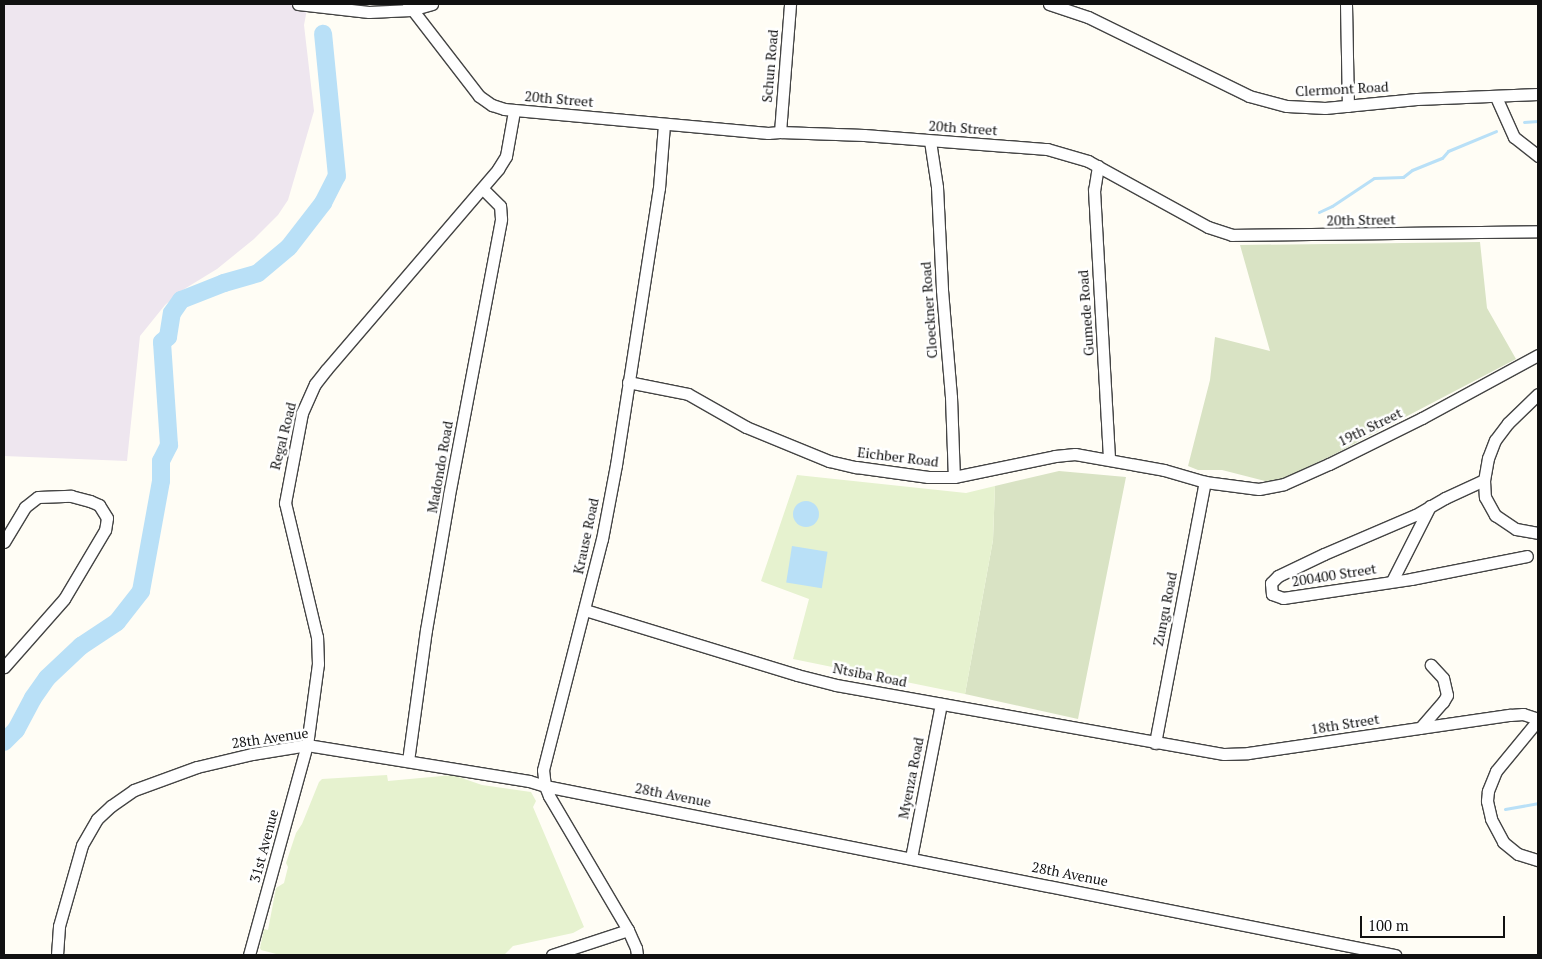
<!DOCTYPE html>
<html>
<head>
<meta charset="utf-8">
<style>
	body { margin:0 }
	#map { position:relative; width:1542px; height:959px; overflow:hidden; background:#fffdf5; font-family:"PT Serif",serif }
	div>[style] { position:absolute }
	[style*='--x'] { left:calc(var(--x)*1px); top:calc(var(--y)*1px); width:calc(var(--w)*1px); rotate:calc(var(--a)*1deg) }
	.industrial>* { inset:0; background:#eee6ef }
	.cemetery>* { inset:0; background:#d9e3c4 }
	.pitch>* { inset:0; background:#e6f2cf }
	.water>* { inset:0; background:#b9e0f7; transform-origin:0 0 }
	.round { border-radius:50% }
	.stream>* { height:3px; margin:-1.5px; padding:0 1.5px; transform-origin:1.5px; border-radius:1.5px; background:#b9e0f7 }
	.river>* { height:18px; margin:-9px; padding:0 9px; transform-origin:9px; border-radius:9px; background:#b9e0f7 }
	.roads { filter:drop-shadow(1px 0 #444) drop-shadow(-1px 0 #444) drop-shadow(0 1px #444) drop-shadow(0 -1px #444) }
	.minor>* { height:11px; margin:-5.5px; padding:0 5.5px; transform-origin:5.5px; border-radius:5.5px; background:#fff }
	span { translate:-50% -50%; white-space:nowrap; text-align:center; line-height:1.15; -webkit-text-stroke:5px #fff; paint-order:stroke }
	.street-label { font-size:14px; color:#111 }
	.frame { position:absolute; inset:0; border:5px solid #111; pointer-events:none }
	.scale { position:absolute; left:1360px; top:916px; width:145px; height:22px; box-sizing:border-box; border:2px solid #111; border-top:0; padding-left:6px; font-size:15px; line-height:18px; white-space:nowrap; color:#111; -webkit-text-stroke:4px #fff; paint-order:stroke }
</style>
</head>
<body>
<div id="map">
	<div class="industrial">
		<div style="clip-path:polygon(4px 4px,308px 4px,304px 25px,314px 111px,288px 200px,278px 215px,254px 239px,217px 269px,181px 291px,165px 305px,140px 336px,127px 461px,4px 456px)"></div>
	</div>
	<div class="cemetery">
		<div style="clip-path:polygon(1480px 242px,1487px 308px,1516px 359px,1329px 457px,1282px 479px,1269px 482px,1222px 470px,1198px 470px,1188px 466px,1210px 380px,1215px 337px,1270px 351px,1240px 245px)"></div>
		<div style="clip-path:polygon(1059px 471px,1126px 477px,1078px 719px,965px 694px,993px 540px,995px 486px)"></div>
	</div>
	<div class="pitch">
		<div style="clip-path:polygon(797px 475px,966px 493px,995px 486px,993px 540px,965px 694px,793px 659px,809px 599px,761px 581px)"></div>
		<div style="clip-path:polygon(387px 775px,388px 781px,453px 775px,482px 785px,531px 792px,536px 801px,533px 807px,584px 927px,573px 933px,513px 946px,504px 955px,280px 955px,261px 950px,260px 948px,264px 929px,268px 930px,276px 888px,284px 883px,288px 867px,286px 863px,296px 833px,302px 824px,319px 782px,322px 779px)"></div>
	</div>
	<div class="water">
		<div class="round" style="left:793px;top:501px;width:26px;height:26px"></div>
		<div style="left:792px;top:546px;width:36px;height:37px;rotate:9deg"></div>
	</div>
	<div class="stream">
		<div style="--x:1524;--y:122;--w:14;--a:-4"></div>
		<div style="--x:1319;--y:212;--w:14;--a:-25"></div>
		<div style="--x:1332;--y:206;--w:50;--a:-33.7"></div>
		<div style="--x:1374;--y:178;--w:29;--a:-2"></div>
		<div style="--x:1403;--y:177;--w:11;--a:-38"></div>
		<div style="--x:1412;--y:170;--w:32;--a:-22"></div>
		<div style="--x:1442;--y:158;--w:9;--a:-49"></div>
		<div style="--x:1448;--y:151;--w:52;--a:-22.6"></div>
		<div style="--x:1505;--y:809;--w:34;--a:-10"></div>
	</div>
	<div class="river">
		<div style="--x:4;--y:742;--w:17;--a:-45"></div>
		<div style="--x:16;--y:730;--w:36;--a:-62"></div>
		<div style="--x:33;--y:698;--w:24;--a:-55"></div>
		<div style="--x:47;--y:678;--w:47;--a:-43.3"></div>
		<div style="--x:81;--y:646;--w:43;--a:-33.7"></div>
		<div style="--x:117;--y:622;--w:39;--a:-52"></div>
		<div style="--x:141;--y:591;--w:112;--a:-79.7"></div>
		<div style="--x:161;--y:481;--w:20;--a:-90"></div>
		<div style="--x:161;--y:461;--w:18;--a:-63"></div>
		<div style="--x:169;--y:445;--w:103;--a:-93.9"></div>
		<div style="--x:162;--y:342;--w:8;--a:-40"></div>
		<div style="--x:168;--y:337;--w:24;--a:-81"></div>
		<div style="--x:172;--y:313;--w:16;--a:-55"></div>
		<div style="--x:181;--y:300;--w:46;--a:-21.6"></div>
		<div style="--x:224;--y:283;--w:35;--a:-16"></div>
		<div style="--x:258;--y:273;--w:40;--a:-40"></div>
		<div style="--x:289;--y:247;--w:56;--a:-52.3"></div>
		<div style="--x:323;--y:203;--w:30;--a:-63"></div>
		<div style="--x:337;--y:176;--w:143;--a:-95.6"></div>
	</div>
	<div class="roads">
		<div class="minor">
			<div style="--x:298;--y:4;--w:71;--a:6.4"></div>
			<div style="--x:369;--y:12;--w:42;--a:-2.7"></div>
			<div style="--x:411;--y:10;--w:22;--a:-16"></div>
			<div style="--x:408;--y:4;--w:116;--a:52.3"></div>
			<div style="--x:479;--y:96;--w:16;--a:35"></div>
			<div style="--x:492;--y:105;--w:13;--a:18"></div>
			<div style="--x:504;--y:109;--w:265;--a:5.2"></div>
			<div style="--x:768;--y:133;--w:12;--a:-5"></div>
			<div style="--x:780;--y:132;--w:84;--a:2"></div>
			<div style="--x:864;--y:135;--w:184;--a:4.4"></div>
			<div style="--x:1047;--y:149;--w:43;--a:16.3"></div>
			<div style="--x:1088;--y:161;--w:137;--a:28.8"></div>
			<div style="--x:1208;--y:227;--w:25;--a:18"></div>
			<div style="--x:1232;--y:235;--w:306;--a:-0.7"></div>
			<div style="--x:1049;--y:4;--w:41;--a:18.4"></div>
			<div style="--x:1088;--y:17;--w:179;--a:26.1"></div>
			<div style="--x:1249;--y:96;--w:39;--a:15"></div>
			<div style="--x:1287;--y:106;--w:38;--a:3"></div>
			<div style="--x:1325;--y:108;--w:92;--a:-5.6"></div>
			<div style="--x:1417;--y:99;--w:121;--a:-2.4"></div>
			<div style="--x:1346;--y:4;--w:102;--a:88.9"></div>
			<div style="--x:1496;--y:97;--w:44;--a:65.8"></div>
			<div style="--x:1514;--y:137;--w:31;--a:38"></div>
			<div style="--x:780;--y:132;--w:128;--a:-85.5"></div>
			<div style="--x:930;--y:141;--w:47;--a:81.3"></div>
			<div style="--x:937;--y:187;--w:103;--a:87.2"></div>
			<div style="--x:942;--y:290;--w:107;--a:85.2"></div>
			<div style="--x:951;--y:397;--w:80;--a:87.9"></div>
			<div style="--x:1098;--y:166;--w:24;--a:99"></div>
			<div style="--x:1094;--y:190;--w:269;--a:86.8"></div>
			<div style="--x:628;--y:382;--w:61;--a:11.3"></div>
			<div style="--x:688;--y:394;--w:67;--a:29.6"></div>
			<div style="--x:746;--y:427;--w:90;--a:22.3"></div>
			<div style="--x:829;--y:461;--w:28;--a:13"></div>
			<div style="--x:856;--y:467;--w:73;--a:7.9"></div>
			<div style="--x:928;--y:477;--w:26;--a:0"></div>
			<div style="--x:954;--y:477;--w:103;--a:-11.7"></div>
			<div style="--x:1055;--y:456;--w:20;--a:-6"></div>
			<div style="--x:1075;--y:454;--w:90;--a:10.2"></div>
			<div style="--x:1164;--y:470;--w:43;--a:16.3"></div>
			<div style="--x:1205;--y:482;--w:54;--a:7.4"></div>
			<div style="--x:1259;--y:489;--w:25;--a:-11"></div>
			<div style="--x:1284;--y:484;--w:49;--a:-24"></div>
			<div style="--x:1329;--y:464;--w:104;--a:-26.3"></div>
			<div style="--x:1422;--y:418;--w:132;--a:-28.5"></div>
			<div style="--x:1538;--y:394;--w:42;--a:136"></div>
			<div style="--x:1508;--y:423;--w:21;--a:127"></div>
			<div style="--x:1495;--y:440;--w:19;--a:111"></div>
			<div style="--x:1488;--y:458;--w:22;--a:100"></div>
			<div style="--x:1484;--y:480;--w:17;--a:87"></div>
			<div style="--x:1485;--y:497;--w:21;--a:61"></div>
			<div style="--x:1495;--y:515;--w:25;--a:34"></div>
			<div style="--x:1516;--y:529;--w:22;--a:10"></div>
			<div style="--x:1484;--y:480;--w:43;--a:155.2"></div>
			<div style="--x:1445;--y:498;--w:34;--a:150"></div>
			<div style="--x:1415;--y:515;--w:99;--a:156.8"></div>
			<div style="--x:1324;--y:554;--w:51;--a:154.4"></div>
			<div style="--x:1278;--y:576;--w:10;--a:135"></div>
			<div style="--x:1271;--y:583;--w:11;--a:85"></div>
			<div style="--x:1272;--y:594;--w:12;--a:20"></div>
			<div style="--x:1283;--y:598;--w:129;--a:-8.4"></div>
			<div style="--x:1411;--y:579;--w:118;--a:-11.2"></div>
			<div style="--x:4;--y:542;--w:41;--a:-59"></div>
			<div style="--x:25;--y:507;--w:16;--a:-38"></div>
			<div style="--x:38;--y:497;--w:33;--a:-2"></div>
			<div style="--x:71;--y:496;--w:20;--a:15"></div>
			<div style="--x:90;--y:501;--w:10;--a:24"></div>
			<div style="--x:99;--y:505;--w:15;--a:58"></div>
			<div style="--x:107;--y:518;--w:12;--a:99"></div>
			<div style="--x:105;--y:530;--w:80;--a:120.7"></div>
			<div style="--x:64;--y:599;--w:91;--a:131.4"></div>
			<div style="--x:1392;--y:581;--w:84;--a:-63.1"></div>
			<div style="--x:585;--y:610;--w:222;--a:17"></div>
			<div style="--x:797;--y:675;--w:40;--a:14.4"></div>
			<div style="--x:836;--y:685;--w:394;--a:10.1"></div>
			<div style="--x:1224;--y:754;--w:24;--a:-2"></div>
			<div style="--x:1248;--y:753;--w:265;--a:-8.3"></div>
			<div style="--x:1510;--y:715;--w:13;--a:-4"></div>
			<div style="--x:1523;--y:714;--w:16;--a:18"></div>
			<div style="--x:1538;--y:720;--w:66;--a:129.5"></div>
			<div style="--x:1496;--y:771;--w:22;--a:112"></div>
			<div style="--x:1488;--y:791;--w:10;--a:96"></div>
			<div style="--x:1487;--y:801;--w:18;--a:77"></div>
			<div style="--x:1491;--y:819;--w:26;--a:62"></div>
			<div style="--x:1503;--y:842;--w:19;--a:39"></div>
			<div style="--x:1518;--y:854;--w:21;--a:17"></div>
			<div style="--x:1420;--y:728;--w:35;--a:-49"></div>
			<div style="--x:1443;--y:702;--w:8;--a:-60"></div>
			<div style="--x:1447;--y:695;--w:17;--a:-103"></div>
			<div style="--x:1443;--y:678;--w:18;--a:-133"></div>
			<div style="--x:1155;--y:743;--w:266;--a:-79.2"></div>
			<div style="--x:408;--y:761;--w:132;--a:-82.2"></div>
			<div style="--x:426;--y:630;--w:137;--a:-80.3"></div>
			<div style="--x:449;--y:495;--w:281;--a:-79.3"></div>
			<div style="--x:501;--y:219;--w:13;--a:-94"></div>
			<div style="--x:500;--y:206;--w:25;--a:-135"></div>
			<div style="--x:911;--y:858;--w:157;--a:-79"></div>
			<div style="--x:57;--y:955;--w:29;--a:-86"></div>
			<div style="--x:59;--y:926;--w:84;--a:-74.1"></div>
			<div style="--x:82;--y:845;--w:30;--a:-60"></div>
			<div style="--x:97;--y:819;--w:19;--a:-43"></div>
			<div style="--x:111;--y:806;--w:28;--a:-35"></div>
			<div style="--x:134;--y:790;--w:67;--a:-20.1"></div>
			<div style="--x:197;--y:767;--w:57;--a:-13.3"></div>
			<div style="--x:252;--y:754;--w:56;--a:-9.3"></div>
			<div style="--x:307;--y:745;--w:225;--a:9.2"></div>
			<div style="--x:529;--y:781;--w:17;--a:17"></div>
			<div style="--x:545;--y:786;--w:867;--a:11.25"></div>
			<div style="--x:249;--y:955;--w:218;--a:-74.6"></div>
			<div style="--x:307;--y:745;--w:82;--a:-82.3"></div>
			<div style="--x:318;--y:664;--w:27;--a:-92"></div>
			<div style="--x:317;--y:637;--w:138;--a:-103.4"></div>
			<div style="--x:285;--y:503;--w:92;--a:-79.3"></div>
			<div style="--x:302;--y:413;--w:32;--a:-66"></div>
			<div style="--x:315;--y:384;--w:18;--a:-52"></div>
			<div style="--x:326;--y:370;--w:265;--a:-49.4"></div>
			<div style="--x:498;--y:169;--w:15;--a:-58"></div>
			<div style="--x:506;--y:156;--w:46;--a:-79.9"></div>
			<div style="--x:552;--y:955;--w:80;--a:-18.2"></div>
			<div style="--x:637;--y:955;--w:7;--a:-98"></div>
			<div style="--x:636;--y:948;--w:20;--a:-114"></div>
			<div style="--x:628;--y:930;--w:156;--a:-120.5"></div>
			<div style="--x:549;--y:796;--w:11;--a:-112"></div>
			<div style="--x:545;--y:786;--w:16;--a:-97"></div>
			<div style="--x:543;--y:770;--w:238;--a:-75.7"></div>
			<div style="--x:602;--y:539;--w:75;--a:-79.3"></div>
			<div style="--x:616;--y:465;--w:280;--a:-81.2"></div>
			<div style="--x:659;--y:188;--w:64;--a:-85.5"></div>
		</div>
	</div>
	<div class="street-label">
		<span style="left:770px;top:66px;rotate:-85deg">Schun Road</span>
		<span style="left:1342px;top:89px;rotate:-3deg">Clermont Road</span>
		<span style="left:559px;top:99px;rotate:5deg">20th Street</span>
		<span style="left:963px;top:128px;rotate:4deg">20th Street</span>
		<span style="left:1361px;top:220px;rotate:-1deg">20th Street</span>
		<span style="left:929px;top:310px;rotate:-94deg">Cloeckner Road</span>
		<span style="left:1086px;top:313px;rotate:-94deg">Gumede Road</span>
		<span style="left:1370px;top:427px;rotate:-26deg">19th Street</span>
		<span style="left:283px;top:436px;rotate:-76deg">Regal Road</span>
		<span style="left:898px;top:457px;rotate:7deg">Eichber Road</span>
		<span style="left:440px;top:467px;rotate:-80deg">Madondo Road</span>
		<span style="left:586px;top:536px;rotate:-78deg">Krause Road</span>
		<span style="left:1334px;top:575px;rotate:-9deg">200400 Street</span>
		<span style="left:1165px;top:609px;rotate:-79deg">Zungu Road</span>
		<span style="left:870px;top:675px;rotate:11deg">Ntsiba Road</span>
		<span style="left:1345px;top:724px;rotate:-9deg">18th Street</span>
		<span style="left:270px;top:738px;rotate:-8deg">28th Avenue</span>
		<span style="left:911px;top:778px;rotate:-79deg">Myenza Road</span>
		<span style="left:673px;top:795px;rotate:11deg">28th Avenue</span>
		<span style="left:264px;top:846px;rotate:-75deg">31st Avenue</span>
		<span style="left:1070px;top:874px;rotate:11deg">28th Avenue</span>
	</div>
	<div class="frame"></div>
	<div class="scale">100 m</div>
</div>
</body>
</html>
